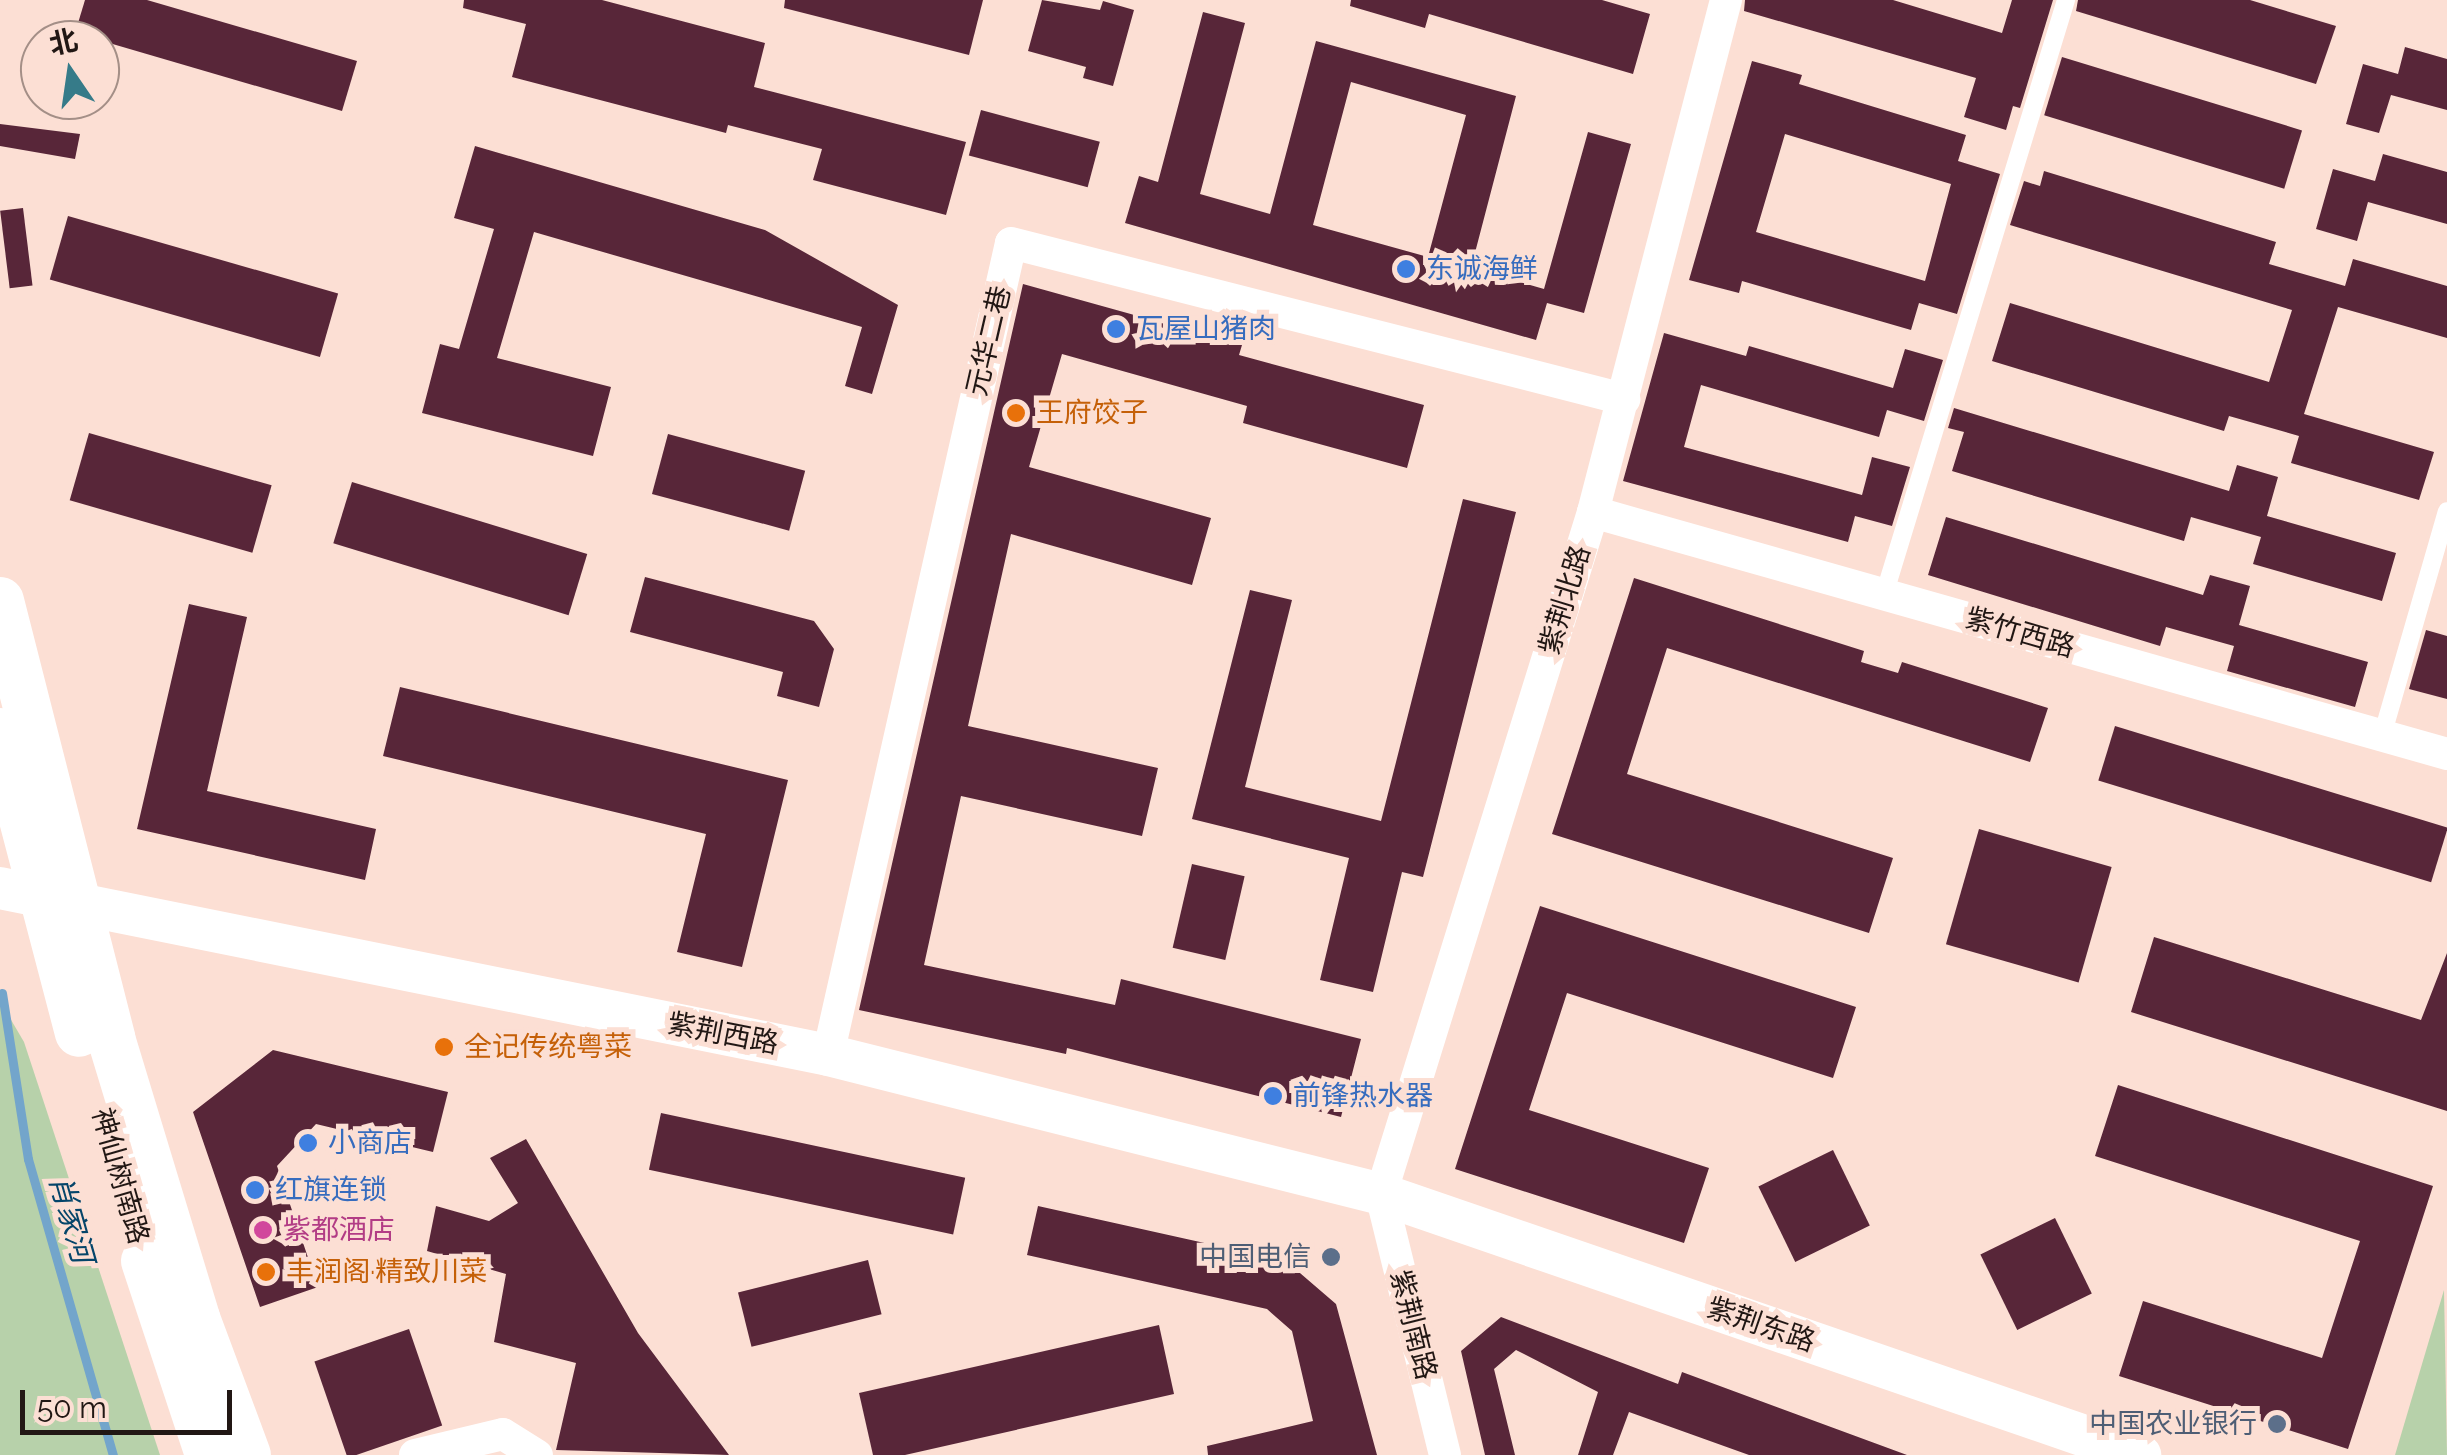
<!DOCTYPE html>
<html>
<head>
<meta charset="utf-8">
<style>
	body { margin:0 }
	#map { position:relative; width:2447px; height:1455px; overflow:hidden; background:#fcdfd4; font-family:Raleway,"Noto Sans SC",sans-serif }
	div>[style] { position:absolute }
	[style*='--x'] { left:calc(var(--x)*1px); top:calc(var(--y)*1px); width:calc(var(--w)*1px); rotate:calc(var(--a)*1deg) }
	.green>* { inset:0; background:#b7d1aa }
	.stream>* { height:9px; margin:-4.5px; padding:0 4.5px; transform-origin:4.5px; border-radius:4.5px; background:#73a5cb }
	.building>* { inset:0; background:#582639; transform-origin:0 0 }
	.service>* { height:18px; margin:-9px; padding:0 9px; transform-origin:9px; border-radius:9px; background:#fff }
	.minor>* { height:32px; margin:-16px; padding:0 16px; transform-origin:16px; border-radius:16px; background:#fff }
	.tertiary>* { height:42px; margin:-21px; padding:0 21px; transform-origin:21px; border-radius:21px; background:#fff }
	.secondary>* { height:48px; margin:-24px; padding:0 24px; transform-origin:24px; border-radius:24px; background:#fff }
	.dots>* { width:28px; height:28px; translate:-50% -50%; box-sizing:border-box; border:5px solid #fcdfd4; border-radius:50% }
	span { translate:-50% -50%; white-space:nowrap; text-align:center; line-height:1.15; -webkit-text-stroke:10px #fcdfd4; paint-order:stroke }
	.shop-label { font-size:28px; color:#366cbe }
	.left { translate:0 -50%; text-align:left }
	.street-label { font-size:28px; color:#211714 }
	.food-label { font-size:28px; color:#c56008 }
	.hotel-label { font-size:28px; color:#b23c85 }
	.service-label { font-size:28px; color:#4e5e75 }
	.right { translate:-100% -50%; text-align:right }
	.water-label { font-size:30px; color:#05456a; font-style:italic }
	.north { position:absolute; left:20px; top:20px; width:100px; height:100px; box-sizing:border-box; background:#fcdfd4; border:2px solid #a48f87; border-radius:50%; rotate:347deg; font-size:28px; font-weight:700; line-height:40px; text-align:center; color:#211714 }
	.north::after { content:''; display:block; margin:auto; width:35px; height:45px; background:#367b89; clip-path:polygon(50% 0,100% 100%,50% 72%,0 100%) }
	.scale { position:absolute; left:20px; top:1390px; width:212px; height:45px; box-sizing:border-box; border:5px solid #211714; border-top:0; padding-left:12px; font-size:30px; line-height:35px; white-space:nowrap; color:#211714; -webkit-text-stroke:8px #fcdfd4; paint-order:stroke }
</style>
</head>
<body>
<div id="map">
	<div class="green">
		<div style="clip-path:polygon(0 1001px,24px 1042px,160px 1455px,0 1455px)"></div>
		<div style="clip-path:polygon(2444px 1290px,2447px 1455px,2395px 1455px)"></div>
	</div>
	<div class="stream">
		<div style="--x:2;--y:993;--w:168;--a:81.1"></div>
		<div style="--x:28;--y:1159;--w:308;--a:74"></div>
	</div>
	<div class="building">
		<div style="clip-path:polygon(85px 0,147px 0,357px 61px,342px 111px,75px 33px)"></div>
		<div style="clip-path:polygon(464px 0,602px 0,765px 43px,754px 87px,966px 142px,946px 215px,813px 180px,822px 149px,728px 125px,726px 133px,512px 77px,526px 24px,463px 8px)"></div>
		<div style="clip-path:polygon(785px 0,983px 0,969px 55px,784px 8px)"></div>
		<div style="clip-path:polygon(1042px 0,1100px 10px,1103px 1px,1134px 10px,1113px 86px,1083px 78px,1086px 67px,1028px 51px)"></div>
		<div style="clip-path:polygon(1351px 0,1602px 0,1650px 14px,1633px 74px,1429px 14px,1425px 28px,1350px 6px)"></div>
		<div style="clip-path:polygon(1745px 0,1893px 0,2002px 33px,2012px 0,2053px 0,2020px 108px,2013px 106px,2006px 130px,1964px 117px,1976px 78px,1744px 11px)"></div>
		<div style="clip-path:polygon(2078px 0,2250px 0,2336px 26px,2316px 84px,2076px 11px)"></div>
		<div style="clip-path:polygon(evenodd,1203px 12px,1245px 23px,1200px 194px,1270px 214px,1316px 41px,1516px 96px,1471px 268px,1544px 289px,1588px 132px,1631px 144px,1584px 313px,1547px 303px,1536px 340px,1125px 223px,1139px 176px,1158px 182px,1203px 12px,1351px 82px,1466px 115px,1428px 257px,1313px 225px,1351px 82px)"></div>
		<div style="clip-path:polygon(2405px 47px,2447px 59px,2447px 110px,2391px 95px,2379px 133px,2346px 124px,2363px 64px,2398px 74px)"></div>
		<div style="left:2062px;top:57px;width:251px;height:61px;rotate:17deg"></div>
		<div style="clip-path:polygon(evenodd,1752px 61px,1802px 75px,1799px 84px,1966px 135px,1958px 161px,2000px 174px,1957px 314px,1919px 303px,1911px 330px,1742px 281px,1739px 293px,1689px 280px,1752px 61px,1785px 134px,1951px 184px,1925px 281px,1756px 232px,1785px 134px)"></div>
		<div style="left:981px;top:110px;width:123px;height:47px;rotate:15deg"></div>
		<div style="clip-path:polygon(0 124px,80px 134px,75px 159px,0 146px)"></div>
		<div style="clip-path:polygon(475px 146px,765px 230px,898px 305px,872px 394px,845px 386px,862px 327px,534px 232px,497px 358px,611px 387px,593px 456px,422px 413px,440px 344px,459px 349px,494px 229px,454px 218px)"></div>
		<div style="clip-path:polygon(2383px 154px,2447px 172px,2447px 224px,2368px 202px,2357px 241px,2316px 229px,2333px 169px,2375px 181px)"></div>
		<div style="clip-path:polygon(2044px 171px,2276px 242px,2269px 264px,2345px 286px,2353px 259px,2447px 286px,2447px 338px,2338px 307px,2304px 414px,2434px 452px,2419px 500px,2291px 463px,2299px 436px,2229px 416px,2224px 431px,1992px 361px,2010px 303px,2269px 382px,2292px 310px,2010px 225px,2024px 181px,2040px 186px)"></div>
		<div style="left:23px;top:208px;width:78px;height:23px;rotate:83deg"></div>
		<div style="left:68px;top:216px;width:281px;height:66px;rotate:16deg"></div>
		<div style="clip-path:polygon(1023px 284px,1242px 345px,1239px 355px,1424px 405px,1407px 468px,1243px 423px,1247px 406px,1062px 354px,1029px 467px,1211px 518px,1192px 585px,1011px 534px,968px 726px,1158px 768px,1142px 836px,961px 796px,924px 965px,1115px 1005px,1121px 979px,1361px 1039px,1341px 1117px,1067px 1048px,1066px 1054px,859px 1010px)"></div>
		<div style="clip-path:polygon(1664px 333px,1746px 356px,1749px 346px,1893px 388px,1905px 349px,1943px 360px,1924px 421px,1887px 410px,1879px 437px,1701px 385px,1684px 447px,1862px 495px,1872px 457px,1910px 467px,1892px 526px,1855px 516px,1848px 542px,1623px 481px)"></div>
		<div style="clip-path:polygon(1954px 408px,2229px 491px,2237px 465px,2278px 477px,2267px 516px,2396px 553px,2382px 601px,2253px 564px,2261px 537px,2191px 517px,2184px 541px,1952px 471px,1964px 432px,1948px 428px)"></div>
		<div style="left:89px;top:433px;width:190px;height:70px;rotate:16deg"></div>
		<div style="left:668px;top:434px;width:142px;height:62px;rotate:15deg"></div>
		<div style="left:352px;top:482px;width:246px;height:64px;rotate:17deg"></div>
		<div style="clip-path:polygon(1463px 499px,1516px 512px,1423px 877px,1402px 872px,1373px 992px,1320px 980px,1349px 858px,1192px 819px,1250px 590px,1292px 600px,1245px 787px,1381px 821px)"></div>
		<div style="clip-path:polygon(1946px 517px,2203px 595px,2210px 575px,2250px 586px,2239px 625px,2368px 662px,2355px 707px,2227px 671px,2234px 646px,2166px 627px,2160px 646px,1928px 575px)"></div>
		<div style="clip-path:polygon(645px 577px,814px 621px,834px 649px,819px 707px,777px 696px,783px 672px,630px 632px)"></div>
		<div style="clip-path:polygon(1634px 578px,1864px 651px,1861px 662px,1898px 673px,1902px 662px,2048px 708px,2030px 762px,1667px 648px,1627px 774px,1893px 858px,1869px 933px,1552px 834px)"></div>
		<div style="clip-path:polygon(189px 604px,247px 617px,207px 791px,376px 829px,365px 880px,137px 829px)"></div>
		<div style="clip-path:polygon(2426px 630px,2447px 636px,2447px 699px,2409px 689px)"></div>
		<div style="clip-path:polygon(400px 687px,788px 780px,742px 967px,677px 952px,706px 834px,383px 756px)"></div>
		<div style="left:2115px;top:726px;width:348px;height:57px;rotate:17deg"></div>
		<div style="left:1979px;top:829px;width:138px;height:120px;rotate:16deg"></div>
		<div style="left:1192px;top:864px;width:54px;height:86px;rotate:13deg"></div>
		<div style="clip-path:polygon(1540px 906px,1856px 1007px,1833px 1078px,1567px 993px,1529px 1110px,1709px 1168px,1684px 1243px,1455px 1169px)"></div>
		<div style="clip-path:polygon(2154px 937px,2421px 1020px,2447px 953px,2447px 1111px,2131px 1012px)"></div>
		<div style="clip-path:polygon(273px 1050px,448px 1092px,433px 1152px,316px 1124px,277px 1166px,318px 1287px,260px 1307px,193px 1112px)"></div>
		<div style="clip-path:polygon(2118px 1085px,2433px 1186px,2348px 1449px,2119px 1376px,2143px 1301px,2322px 1358px,2360px 1241px,2095px 1156px)"></div>
		<div style="left:661px;top:1113px;width:311px;height:58px;rotate:12deg"></div>
		<div style="clip-path:polygon(526px 1139px,638px 1333px,729px 1455px,556px 1450px,576px 1363px,494px 1342px,506px 1274px,427px 1251px,436px 1206px,489px 1221px,518px 1203px,490px 1158px)"></div>
		<div style="left:1833px;top:1150px;width:84px;height:83px;rotate:64deg"></div>
		<div style="clip-path:polygon(1038px 1206px,1286px 1261px,1336px 1304px,1377px 1455px,1208px 1455px,1207px 1446px,1313px 1421px,1292px 1331px,1267px 1309px,1027px 1255px)"></div>
		<div style="left:2055px;top:1218px;width:84px;height:83px;rotate:64deg"></div>
		<div style="left:868px;top:1260px;width:56px;height:134px;rotate:76deg"></div>
		<div style="clip-path:polygon(1501px 1317px,1678px 1384px,1682px 1372px,1907px 1455px,1749px 1455px,1629px 1412px,1613px 1455px,1578px 1455px,1598px 1392px,1516px 1350px,1494px 1369px,1515px 1455px,1485px 1455px,1461px 1351px)"></div>
		<div style="clip-path:polygon(1159px 1325px,1174px 1394px,905px 1455px,873px 1455px,859px 1393px)"></div>
		<div style="left:409px;top:1329px;width:102px;height:100px;rotate:71deg"></div>
	</div>
	<div class="service">
		<div style="--x:1884;--y:595;--w:622;--a:-72.99"></div>
		<div style="--x:2382;--y:736;--w:234;--a:-73.9"></div>
	</div>
	<div class="minor">
		<div style="--x:1593;--y:512;--w:888;--a:15.82"></div>
		<div style="--x:828;--y:1055;--w:832;--a:-77.3"></div>
		<div style="--x:1011;--y:243;--w:633;--a:14.28"></div>
		<div style="--x:415;--y:1455;--w:90;--a:-13.4"></div>
		<div style="--x:503;--y:1434;--w:40;--a:32"></div>
		<div style="--x:1445;--y:1455;--w:269;--a:-103.8"></div>
		<div style="--x:1381;--y:1194;--w:714;--a:-72.73"></div>
		<div style="--x:1593;--y:512;--w:529;--a:-75.44"></div>
	</div>
	<div class="tertiary">
		<div style="--x:0;--y:888;--w:845;--a:11.4"></div>
		<div style="--x:828;--y:1055;--w:570;--a:14.11"></div>
		<div style="--x:1381;--y:1194;--w:803;--a:18.98"></div>
	</div>
	<div class="secondary">
		<div style="--x:0;--y:601;--w:451;--a:75.7"></div>
		<div style="--x:111;--y:1038;--w:293;--a:73.1"></div>
		<div style="--x:196;--y:1318;--w:146;--a:69.6"></div>
		<div style="--x:0;--y:732;--w:311;--a:75.3"></div>
		<div style="--x:145;--y:1261;--w:204;--a:71.7"></div>
	</div>
	<div class="dots">
		<div style="left:1406px;top:269px;background:#3f7fe0"></div>
		<div style="left:1116px;top:329px;background:#3f7fe0"></div>
		<div style="left:1016px;top:413px;background:#e8710a"></div>
		<div style="left:444px;top:1047px;background:#e8710a"></div>
		<div style="left:1273px;top:1096px;background:#3f7fe0"></div>
		<div style="left:308px;top:1143px;background:#3f7fe0"></div>
		<div style="left:255px;top:1190px;background:#3f7fe0"></div>
		<div style="left:263px;top:1230px;background:#d1479c"></div>
		<div style="left:1331px;top:1257px;background:#5c6f8a"></div>
		<div style="left:266px;top:1272px;background:#e8710a"></div>
		<div style="left:2277px;top:1424px;background:#5c6f8a"></div>
	</div>
	<div class="shop-label">
		<span class="left" style="left:1426px;top:269px">东诚海鲜</span>
		<span class="left" style="left:1136px;top:329px">瓦屋山猪肉</span>
		<span class="left" style="left:1293px;top:1096px">前锋热水器</span>
		<span class="left" style="left:328px;top:1143px">小商店</span>
		<span class="left" style="left:275px;top:1190px">红旗连锁</span>
	</div>
	<div class="street-label">
		<span style="left:989px;top:341px;rotate:-77deg">元华二巷</span>
		<span style="left:1565px;top:600px;rotate:-73deg">紫荆北路</span>
		<span style="left:2020px;top:633px;rotate:16deg">紫竹西路</span>
		<span style="left:723px;top:1034px;rotate:11deg">紫荆西路</span>
		<span style="left:120px;top:1176px;rotate:74deg">神仙树南路</span>
		<span style="left:1413px;top:1325px;rotate:76deg">紫荆南路</span>
		<span style="left:1761px;top:1325px;rotate:19deg">紫荆东路</span>
	</div>
	<div class="food-label">
		<span class="left" style="left:1036px;top:413px">王府饺子</span>
		<span class="left" style="left:464px;top:1047px">全记传统粤菜</span>
		<span class="left" style="left:286px;top:1272px">丰润阁·精致川菜</span>
	</div>
	<div class="hotel-label">
		<span class="left" style="left:283px;top:1230px">紫都酒店</span>
	</div>
	<div class="service-label">
		<span class="right" style="left:1311px;top:1257px">中国电信</span>
		<span class="right" style="left:2257px;top:1424px">中国农业银行</span>
	</div>
	<div class="water-label">
		<span style="left:71px;top:1219px;rotate:74deg">肖家河</span>
	</div>
	<div class="north">北</div>
	<div class="scale">50 m</div>
</div>
</body>
</html>
